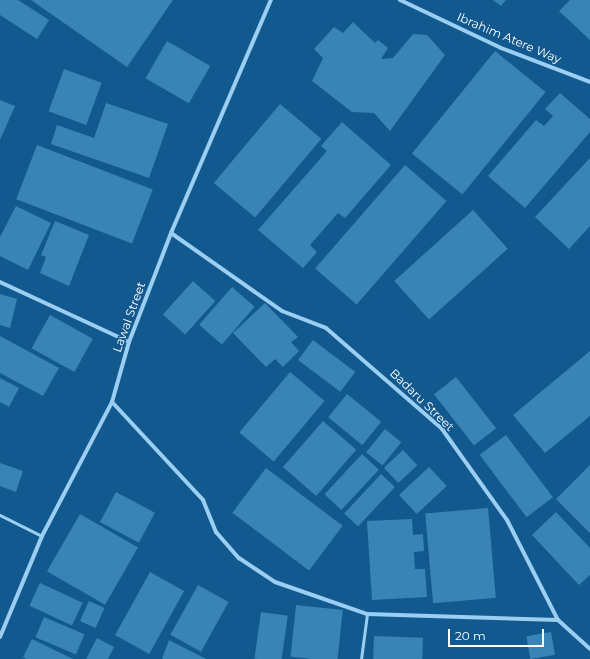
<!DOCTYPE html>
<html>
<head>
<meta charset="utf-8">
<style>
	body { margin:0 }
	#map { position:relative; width:590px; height:659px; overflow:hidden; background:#11598e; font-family:Montserrat,sans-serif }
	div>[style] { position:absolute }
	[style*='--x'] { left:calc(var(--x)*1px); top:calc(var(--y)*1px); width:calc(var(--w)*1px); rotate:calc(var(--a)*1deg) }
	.building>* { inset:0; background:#3984b7; transform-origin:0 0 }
	.lane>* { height:3px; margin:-1.5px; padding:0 1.5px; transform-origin:1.5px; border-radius:1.5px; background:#9acef2 }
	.street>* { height:4px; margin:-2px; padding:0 2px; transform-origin:2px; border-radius:2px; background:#9acef2 }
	span { translate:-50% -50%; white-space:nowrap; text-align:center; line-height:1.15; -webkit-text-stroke:3px #11598e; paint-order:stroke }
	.street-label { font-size:12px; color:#fff }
	.scale { position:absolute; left:448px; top:629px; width:96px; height:18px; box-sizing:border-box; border:2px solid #fff; border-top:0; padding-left:5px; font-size:12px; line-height:14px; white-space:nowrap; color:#fff; -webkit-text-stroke:3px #11598e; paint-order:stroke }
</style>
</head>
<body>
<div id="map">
	<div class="building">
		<div style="clip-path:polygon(0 0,18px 0,49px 20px,37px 39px,0 15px)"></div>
		<div style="clip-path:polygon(31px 0,173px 0,127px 67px)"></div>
		<div style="clip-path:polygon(493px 0,506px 0,501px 6px)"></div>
		<div style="clip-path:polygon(570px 0,590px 0,590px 40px,559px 11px)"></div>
		<div style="clip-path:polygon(353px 22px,375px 43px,378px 40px,388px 48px,381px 59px,393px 58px,413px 34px,427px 35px,445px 55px,390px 131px,374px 113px,352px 112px,312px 81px,323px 58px,314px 49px,334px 27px,343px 33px)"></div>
		<div style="left:167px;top:41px;width:50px;height:43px;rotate:30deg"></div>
		<div style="left:495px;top:51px;width:65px;height:132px;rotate:39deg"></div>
		<div style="left:64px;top:69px;width:40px;height:45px;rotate:20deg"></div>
		<div style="clip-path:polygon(560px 93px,590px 119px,590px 132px,525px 208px,488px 176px,536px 120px,544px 126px,553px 116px,545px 109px)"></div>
		<div style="clip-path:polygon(0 100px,15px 106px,0 140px)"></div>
		<div style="clip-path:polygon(106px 103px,168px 124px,149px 178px,51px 144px,57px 125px,94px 138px)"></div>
		<div style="left:280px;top:104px;width:54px;height:103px;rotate:40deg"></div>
		<div style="clip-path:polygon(342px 122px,391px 165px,345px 218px,338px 213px,310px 245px,317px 252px,303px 268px,258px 230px,327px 151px,321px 146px)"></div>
		<div style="left:37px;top:145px;width:124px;height:58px;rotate:21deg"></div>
		<div style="clip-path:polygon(590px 158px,590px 226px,569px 249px,535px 217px)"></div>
		<div style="left:405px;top:165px;width:55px;height:137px;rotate:41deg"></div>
		<div style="clip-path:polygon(16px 206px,51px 223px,28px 270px,0 256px,0 237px)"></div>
		<div style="left:473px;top:210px;width:52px;height:106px;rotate:48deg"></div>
		<div style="clip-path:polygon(55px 221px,89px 235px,69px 286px,40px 273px,46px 257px,41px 255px)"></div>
		<div style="left:193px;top:281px;width:30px;height:45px;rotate:42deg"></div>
		<div style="left:232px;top:287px;width:30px;height:50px;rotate:41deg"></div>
		<div style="clip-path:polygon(0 294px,17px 299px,10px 328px,0 325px)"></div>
		<div style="clip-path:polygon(265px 303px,298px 337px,291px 342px,299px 351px,283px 367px,275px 359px,266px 367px,233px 333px)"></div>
		<div style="left:50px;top:315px;width:49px;height:38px;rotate:29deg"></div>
		<div style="clip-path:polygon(0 336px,59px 368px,43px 396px,0 373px)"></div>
		<div style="left:313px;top:340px;width:53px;height:25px;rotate:37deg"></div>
		<div style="clip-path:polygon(590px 351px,590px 416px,545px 453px,513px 415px)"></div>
		<div style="left:290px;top:372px;width:45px;height:79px;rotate:40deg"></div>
		<div style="left:456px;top:377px;width:65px;height:28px;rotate:52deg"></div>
		<div style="clip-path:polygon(0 378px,19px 388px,9px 407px,0 402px)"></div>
		<div style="left:347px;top:394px;width:44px;height:30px;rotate:39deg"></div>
		<div style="left:323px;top:421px;width:44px;height:61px;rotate:41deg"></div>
		<div style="left:385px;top:429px;width:21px;height:30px;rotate:39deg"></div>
		<div style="left:506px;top:435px;width:78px;height:33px;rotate:53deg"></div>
		<div style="left:403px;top:450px;width:21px;height:26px;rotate:47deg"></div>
		<div style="left:362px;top:454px;width:23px;height:55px;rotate:43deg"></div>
		<div style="clip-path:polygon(0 463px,23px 471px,16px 492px,0 486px)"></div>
		<div style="clip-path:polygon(590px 465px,590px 533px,556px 499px)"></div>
		<div style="left:429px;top:467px;width:26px;height:41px;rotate:47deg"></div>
		<div style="left:266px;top:468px;width:96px;height:56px;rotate:37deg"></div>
		<div style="left:381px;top:474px;width:19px;height:54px;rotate:43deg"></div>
		<div style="left:116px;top:492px;width:44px;height:34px;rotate:28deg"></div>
		<div style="left:488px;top:508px;width:90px;height:63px;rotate:85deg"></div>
		<div style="clip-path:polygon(556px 512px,590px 548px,590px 575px,579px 585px,532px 535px)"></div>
		<div style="left:80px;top:514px;width:67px;height:66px;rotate:30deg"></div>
		<div style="clip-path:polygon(412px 519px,413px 535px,423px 534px,424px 551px,414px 552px,415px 569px,425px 569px,427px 597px,372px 600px,367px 521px)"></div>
		<div style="left:150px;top:572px;width:39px;height:72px;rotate:29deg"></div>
		<div style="left:40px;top:583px;width:47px;height:25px;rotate:25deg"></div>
		<div style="left:198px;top:585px;width:35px;height:57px;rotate:29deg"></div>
		<div style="left:89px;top:601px;width:17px;height:22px;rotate:24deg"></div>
		<div style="left:296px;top:605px;width:47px;height:52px;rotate:6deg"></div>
		<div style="left:261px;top:612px;width:27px;height:47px;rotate:8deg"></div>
		<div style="left:44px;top:617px;width:44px;height:22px;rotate:23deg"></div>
		<div style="left:551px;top:632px;width:23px;height:25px;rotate:80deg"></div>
		<div style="left:374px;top:636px;width:49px;height:23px;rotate:2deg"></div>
		<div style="clip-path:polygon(97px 638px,114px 647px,108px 659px,86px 659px)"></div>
		<div style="clip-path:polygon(32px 639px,73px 659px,26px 659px,23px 657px)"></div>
		<div style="clip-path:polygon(169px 640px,206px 659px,162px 659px)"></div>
	</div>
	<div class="lane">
		<div style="--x:0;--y:515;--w:47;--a:26.6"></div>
		<div style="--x:361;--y:659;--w:45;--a:-82.4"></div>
	</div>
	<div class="street">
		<div style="--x:400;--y:0;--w:112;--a:25.4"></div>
		<div style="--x:501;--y:48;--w:95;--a:20.9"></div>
		<div style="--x:171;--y:233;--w:136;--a:35.1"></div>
		<div style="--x:282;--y:311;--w:47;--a:21.1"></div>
		<div style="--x:326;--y:328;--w:154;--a:41"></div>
		<div style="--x:442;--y:429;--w:112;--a:54.5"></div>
		<div style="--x:507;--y:520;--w:112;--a:63"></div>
		<div style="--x:558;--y:620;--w:43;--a:42.2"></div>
		<div style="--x:0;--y:282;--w:142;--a:24.9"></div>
		<div style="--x:112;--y:402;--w:134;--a:47.1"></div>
		<div style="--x:203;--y:500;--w:35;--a:68"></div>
		<div style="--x:216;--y:532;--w:35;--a:49"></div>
		<div style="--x:239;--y:558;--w:43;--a:33.7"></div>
		<div style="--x:275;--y:582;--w:97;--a:19.2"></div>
		<div style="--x:367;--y:614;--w:191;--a:1.8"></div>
		<div style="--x:0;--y:637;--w:109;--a:-67.4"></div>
		<div style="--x:42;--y:536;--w:151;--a:-62.4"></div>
		<div style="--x:112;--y:402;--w:62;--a:-74.2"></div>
		<div style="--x:129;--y:342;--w:117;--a:-68.9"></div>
		<div style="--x:171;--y:233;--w:254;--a:-66.8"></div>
	</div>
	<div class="street-label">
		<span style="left:509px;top:38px;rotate:23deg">Ibrahim Atere Way</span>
		<span style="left:129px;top:317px;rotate:-70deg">Lawal Street</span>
		<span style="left:422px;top:400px;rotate:44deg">Badaru Street</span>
	</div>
	<div class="scale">20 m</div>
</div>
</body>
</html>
